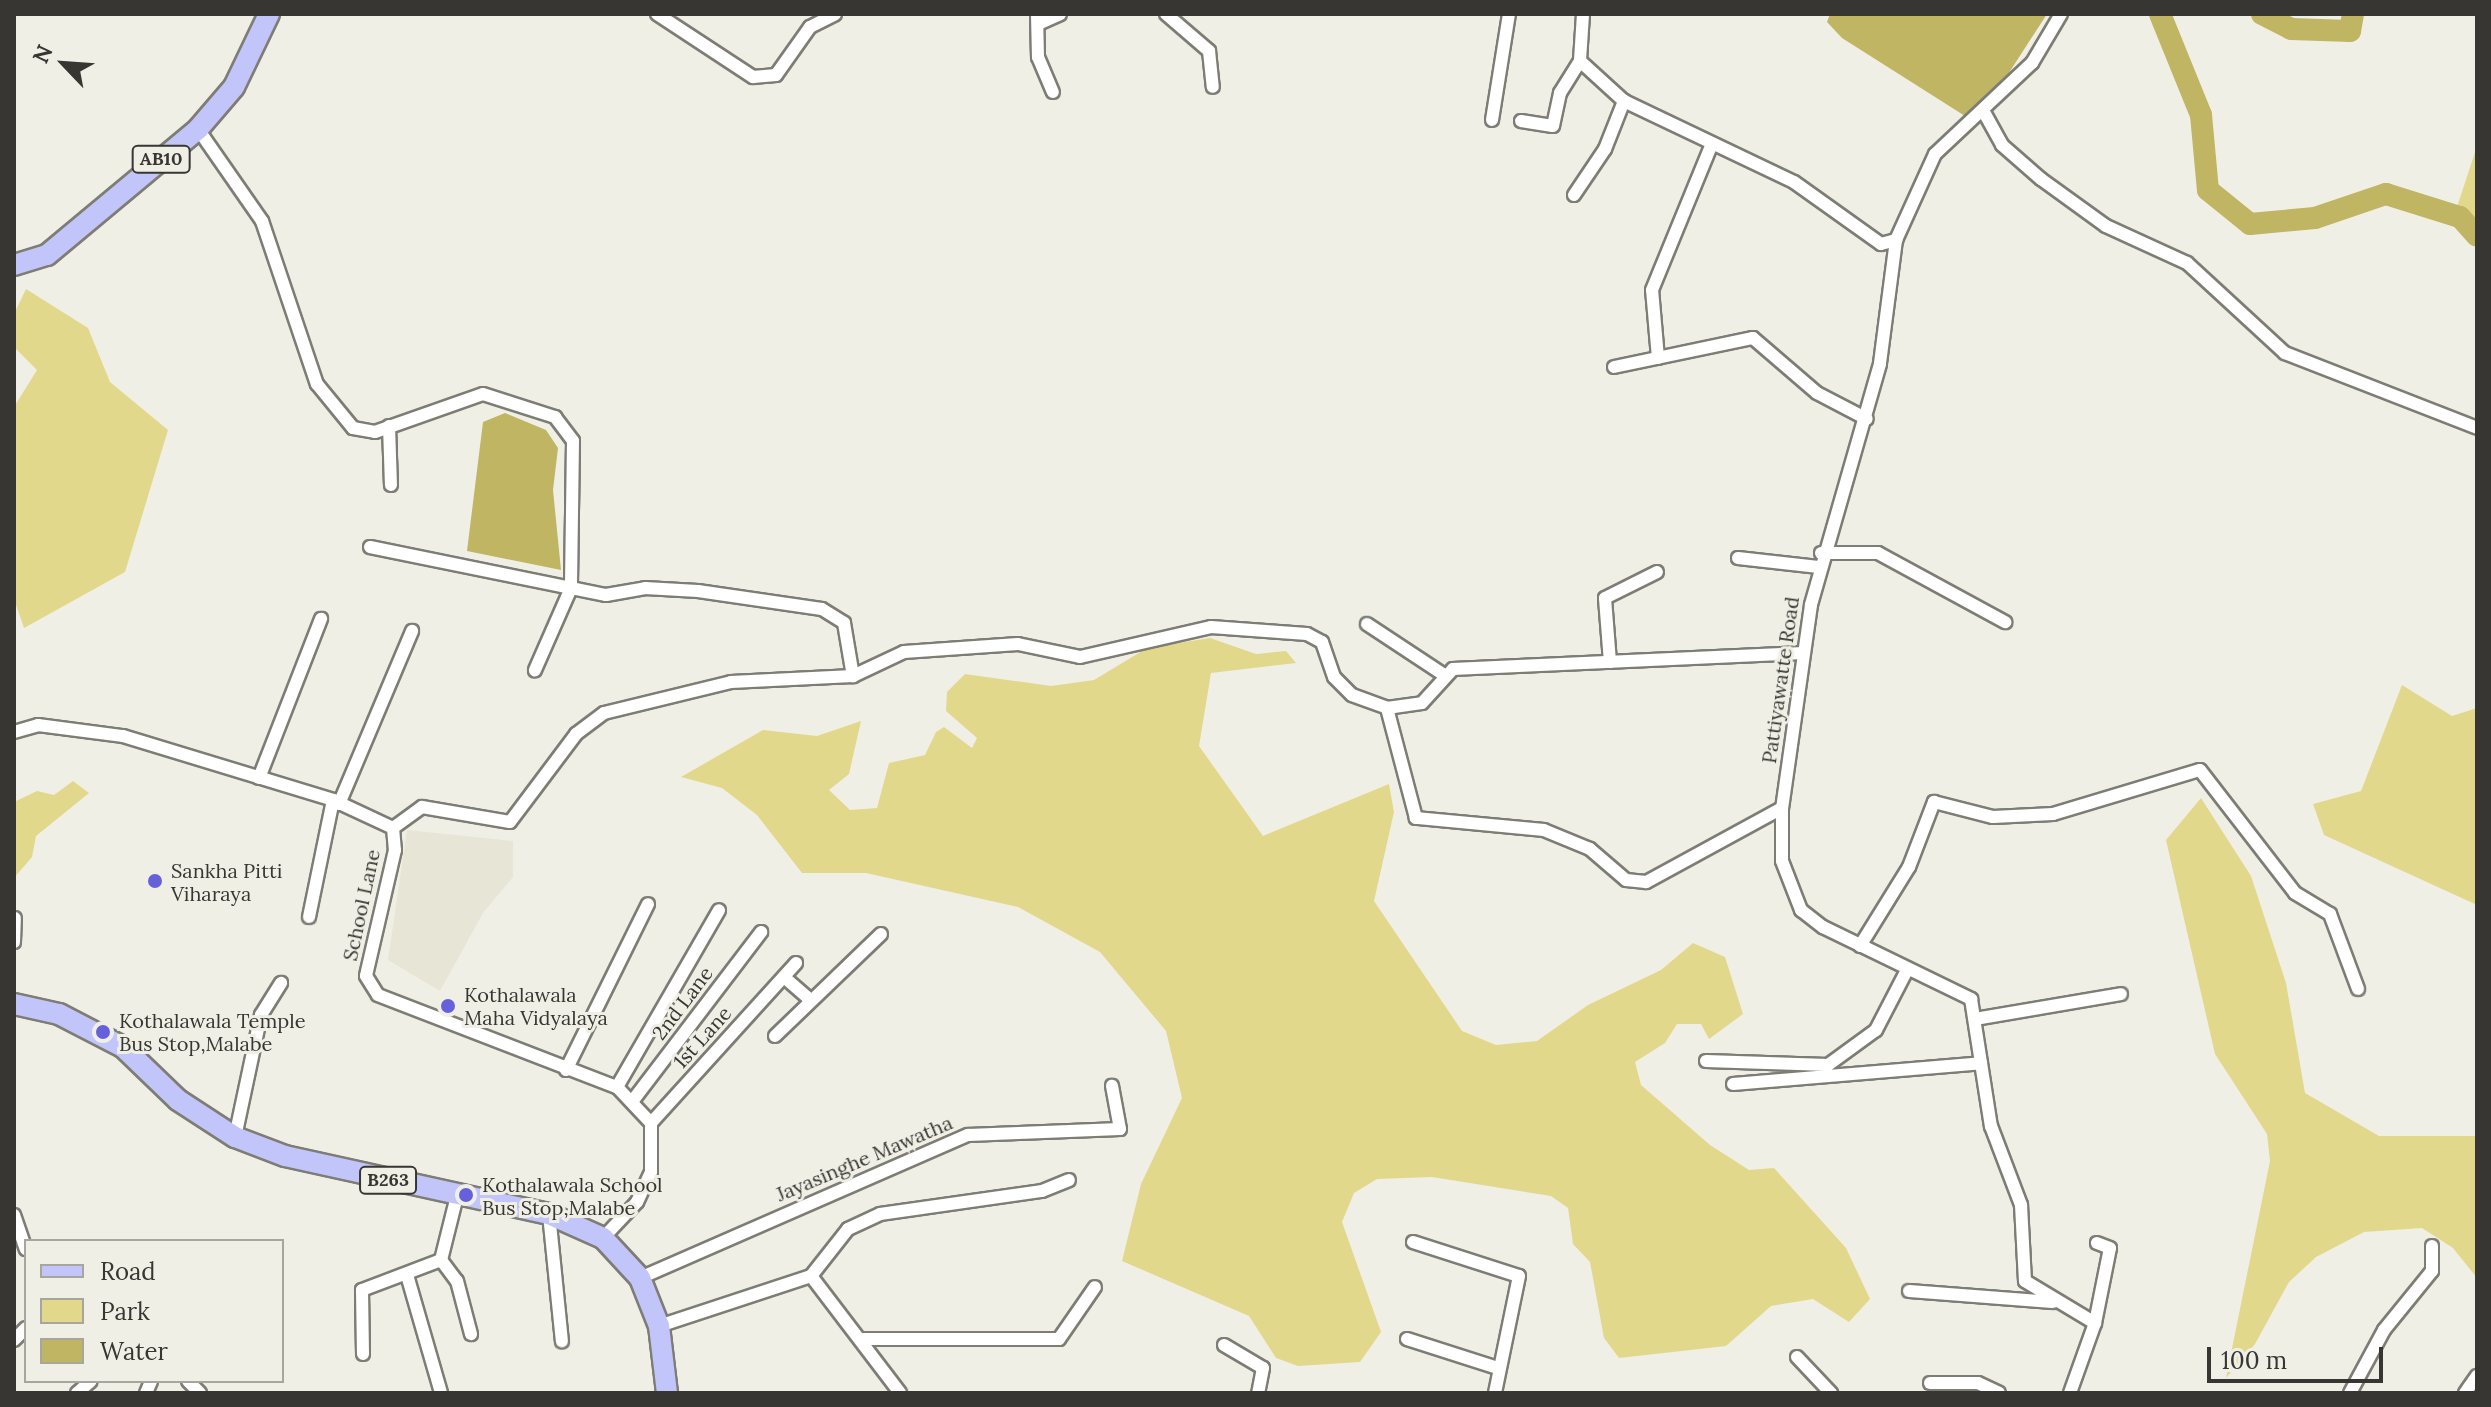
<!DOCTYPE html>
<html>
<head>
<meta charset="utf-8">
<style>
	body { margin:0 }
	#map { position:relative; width:2491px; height:1407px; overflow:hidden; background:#f0efe6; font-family:Lora,serif }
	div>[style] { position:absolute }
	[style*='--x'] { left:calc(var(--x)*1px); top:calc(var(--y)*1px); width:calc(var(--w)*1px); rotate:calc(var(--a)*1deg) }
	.built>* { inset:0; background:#e7e5d5 }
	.green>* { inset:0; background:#e2d88b }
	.water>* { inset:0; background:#c0b562 }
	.river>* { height:22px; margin:-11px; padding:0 11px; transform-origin:11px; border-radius:11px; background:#c0b562 }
	.roads { filter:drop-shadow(2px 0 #7e7d75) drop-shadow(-2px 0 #7e7d75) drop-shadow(0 2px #7e7d75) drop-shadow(0 -2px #7e7d75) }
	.minor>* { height:12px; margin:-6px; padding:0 6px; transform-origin:6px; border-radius:6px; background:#fff }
	.primary>* { height:20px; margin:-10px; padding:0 10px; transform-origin:10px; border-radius:10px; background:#c2c5fa }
	.dots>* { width:22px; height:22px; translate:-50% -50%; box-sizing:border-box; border:4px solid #f0efe6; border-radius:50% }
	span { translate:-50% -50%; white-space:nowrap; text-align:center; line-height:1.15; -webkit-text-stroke:6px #f0efe6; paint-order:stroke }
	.shield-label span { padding:2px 6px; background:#f0efe6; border:2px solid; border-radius:6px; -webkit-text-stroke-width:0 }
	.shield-label { font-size:18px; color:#373632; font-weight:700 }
	.street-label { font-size:20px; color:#373632 }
	.poi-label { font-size:20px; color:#373632 }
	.left { translate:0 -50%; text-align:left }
	.frame { position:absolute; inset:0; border:16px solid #373632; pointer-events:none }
	.legend { position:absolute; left:24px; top:1239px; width:260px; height:144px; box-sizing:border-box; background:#f0efe6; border:2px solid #a6a59e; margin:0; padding:10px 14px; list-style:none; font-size:24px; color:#373632 }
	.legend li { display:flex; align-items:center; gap:16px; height:40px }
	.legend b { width:40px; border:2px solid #a6a59e }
	.north { position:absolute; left:24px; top:24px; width:80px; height:80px; -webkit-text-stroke:6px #f0efe6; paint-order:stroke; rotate:295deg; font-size:22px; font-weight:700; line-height:32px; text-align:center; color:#373632 }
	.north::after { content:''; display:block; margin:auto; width:28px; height:36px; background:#373632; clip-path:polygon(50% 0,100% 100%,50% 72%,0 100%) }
	.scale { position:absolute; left:2207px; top:1347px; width:176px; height:36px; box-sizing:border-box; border:4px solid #373632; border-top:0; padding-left:10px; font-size:24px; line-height:28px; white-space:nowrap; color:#373632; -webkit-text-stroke:6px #f0efe6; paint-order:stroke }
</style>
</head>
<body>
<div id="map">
	<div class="built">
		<div style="clip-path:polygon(407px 830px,513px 841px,513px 877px,483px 913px,440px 991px,388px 960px)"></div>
	</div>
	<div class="green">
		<div style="clip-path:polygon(2477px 146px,2477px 227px,2457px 207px)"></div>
		<div style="clip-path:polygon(26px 289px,88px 328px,110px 382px,168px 430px,125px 572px,24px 628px,14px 599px,14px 407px,37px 370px,14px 347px,14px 314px)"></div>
		<div style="clip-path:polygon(1210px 638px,1256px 654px,1286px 651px,1296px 663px,1211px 673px,1199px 746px,1263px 836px,1389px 784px,1394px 812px,1374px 901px,1462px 1031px,1496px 1045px,1537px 1041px,1588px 1005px,1661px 970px,1693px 943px,1725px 957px,1743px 1014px,1709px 1039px,1701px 1024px,1677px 1024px,1665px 1043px,1635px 1062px,1641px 1085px,1710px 1145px,1749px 1170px,1774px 1168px,1846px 1248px,1870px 1299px,1849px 1322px,1813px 1299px,1771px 1306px,1726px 1346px,1619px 1358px,1604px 1338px,1590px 1262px,1573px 1244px,1568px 1208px,1551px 1196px,1432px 1177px,1377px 1179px,1354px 1193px,1342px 1222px,1381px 1332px,1360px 1362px,1298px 1366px,1276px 1358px,1249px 1316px,1122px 1261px,1141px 1184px,1182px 1098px,1166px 1031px,1100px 952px,1018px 907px,866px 873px,802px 873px,757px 815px,722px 788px,681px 777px,763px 730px,817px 736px,861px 721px,849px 774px,829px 790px,850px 810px,877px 808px,889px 763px,925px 755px,936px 732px,944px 727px,972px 748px,977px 738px,946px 711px,947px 692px,965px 674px,1051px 686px,1094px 680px,1147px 648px)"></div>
		<div style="clip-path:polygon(2402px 685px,2452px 716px,2477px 708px,2477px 905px,2324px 835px,2313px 804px,2361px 791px)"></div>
		<div style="clip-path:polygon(73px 781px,89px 793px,36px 836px,32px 857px,14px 878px,14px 802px,37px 791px,54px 795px)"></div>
		<div style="clip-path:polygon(2201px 798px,2251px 876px,2286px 983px,2305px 1093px,2379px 1136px,2477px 1136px,2477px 1278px,2453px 1248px,2422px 1228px,2364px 1232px,2316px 1257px,2289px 1282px,2255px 1344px,2226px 1378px,2270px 1161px,2267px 1134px,2215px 1054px,2166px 840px)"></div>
	</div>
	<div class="water">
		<div style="clip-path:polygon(1830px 14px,2047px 14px,2003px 82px,1965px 116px,1842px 38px,1827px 22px)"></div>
		<div style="clip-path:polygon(505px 413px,546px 430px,558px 448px,553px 490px,561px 570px,467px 551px,483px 422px)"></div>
	</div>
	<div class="river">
		<div style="--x:2160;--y:14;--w:109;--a:67.9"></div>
		<div style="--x:2201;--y:115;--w:75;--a:84.7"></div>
		<div style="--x:2208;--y:190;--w:54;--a:39"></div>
		<div style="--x:2250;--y:224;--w:65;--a:-5.3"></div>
		<div style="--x:2315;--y:218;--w:75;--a:-18.7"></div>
		<div style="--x:2386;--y:194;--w:77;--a:17.3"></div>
		<div style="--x:2460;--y:217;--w:25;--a:48"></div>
		<div style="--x:2262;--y:14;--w:33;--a:27"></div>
		<div style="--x:2291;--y:29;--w:59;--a:1.9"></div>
		<div style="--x:2350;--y:31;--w:17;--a:-80"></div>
	</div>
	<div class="roads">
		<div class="minor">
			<div style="--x:657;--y:14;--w:115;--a:33.3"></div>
			<div style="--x:753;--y:77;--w:23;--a:-5"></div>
			<div style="--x:776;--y:75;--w:59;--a:-54.7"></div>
			<div style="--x:810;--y:27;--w:28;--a:-27"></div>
			<div style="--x:1037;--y:14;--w:43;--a:88.7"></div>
			<div style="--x:1038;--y:57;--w:38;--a:67"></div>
			<div style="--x:1166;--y:14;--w:57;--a:40.7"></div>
			<div style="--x:1209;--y:51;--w:36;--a:84"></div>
			<div style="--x:1583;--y:14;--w:47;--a:93.7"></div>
			<div style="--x:1580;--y:61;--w:59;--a:42.3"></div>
			<div style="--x:1624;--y:101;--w:188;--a:25.5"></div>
			<div style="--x:1794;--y:182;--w:107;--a:35.5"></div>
			<div style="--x:1881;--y:244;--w:16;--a:-15"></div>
			<div style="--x:1896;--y:240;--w:125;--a:97.4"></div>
			<div style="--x:1880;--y:364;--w:251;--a:106"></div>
			<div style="--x:1811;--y:605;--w:205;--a:98.1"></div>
			<div style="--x:1782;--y:808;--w:53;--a:90"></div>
			<div style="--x:1782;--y:861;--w:53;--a:68.8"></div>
			<div style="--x:1801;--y:910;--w:28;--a:38"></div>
			<div style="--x:1823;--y:927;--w:165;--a:25.9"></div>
			<div style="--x:1971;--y:999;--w:129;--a:81.1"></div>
			<div style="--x:1991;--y:1126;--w:85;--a:69.2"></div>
			<div style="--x:2021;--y:1205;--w:76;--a:87"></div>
			<div style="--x:2025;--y:1281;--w:82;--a:31"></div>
			<div style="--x:2095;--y:1323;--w:74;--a:109.7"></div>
			<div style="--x:1038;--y:24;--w:24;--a:-24"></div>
			<div style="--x:1985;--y:114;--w:35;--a:61"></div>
			<div style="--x:2002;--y:145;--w:52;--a:41.1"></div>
			<div style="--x:2041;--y:179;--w:80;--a:35.9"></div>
			<div style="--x:2106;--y:226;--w:89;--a:24.6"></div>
			<div style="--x:2187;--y:263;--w:133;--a:42.6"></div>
			<div style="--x:2285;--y:353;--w:206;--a:21.3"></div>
			<div style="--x:1492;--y:120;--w:107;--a:-80.9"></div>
			<div style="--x:1521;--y:121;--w:32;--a:9"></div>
			<div style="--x:1553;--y:126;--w:34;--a:-78"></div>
			<div style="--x:1560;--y:93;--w:38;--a:-58"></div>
			<div style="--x:198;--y:129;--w:112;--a:55.2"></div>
			<div style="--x:262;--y:221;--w:172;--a:71.4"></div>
			<div style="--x:317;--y:384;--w:57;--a:50.7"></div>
			<div style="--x:353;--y:428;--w:22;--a:10"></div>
			<div style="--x:375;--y:432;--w:114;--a:-19.4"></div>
			<div style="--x:483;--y:394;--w:76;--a:17.7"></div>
			<div style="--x:555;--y:417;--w:30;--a:53"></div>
			<div style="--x:573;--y:441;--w:147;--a:90.8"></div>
			<div style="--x:571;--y:588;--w:90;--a:113.7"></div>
			<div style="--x:1574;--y:195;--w:55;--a:-56"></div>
			<div style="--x:1605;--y:149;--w:52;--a:-68.4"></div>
			<div style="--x:1896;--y:240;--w:94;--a:-65.6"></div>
			<div style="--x:1935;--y:154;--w:133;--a:-43.2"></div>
			<div style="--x:2032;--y:63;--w:57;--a:-59.4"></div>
			<div style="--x:1658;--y:358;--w:68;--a:-95"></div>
			<div style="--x:1652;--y:290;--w:158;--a:-67.7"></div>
			<div style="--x:1614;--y:367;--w:142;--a:-11.8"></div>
			<div style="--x:1753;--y:338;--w:84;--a:40.7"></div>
			<div style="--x:1817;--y:393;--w:56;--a:27.5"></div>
			<div style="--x:389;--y:426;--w:59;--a:88.1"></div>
			<div style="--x:370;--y:547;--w:241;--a:11.5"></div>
			<div style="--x:606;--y:595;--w:40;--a:-10"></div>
			<div style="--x:645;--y:588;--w:53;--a:3.2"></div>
			<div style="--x:698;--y:591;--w:125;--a:8.3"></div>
			<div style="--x:822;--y:609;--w:26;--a:32"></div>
			<div style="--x:844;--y:623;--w:54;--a:80.4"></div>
			<div style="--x:1821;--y:553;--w:57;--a:0"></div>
			<div style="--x:1878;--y:553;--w:145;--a:28.5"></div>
			<div style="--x:1738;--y:558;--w:81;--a:6.4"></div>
			<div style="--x:1367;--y:624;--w:92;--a:33.5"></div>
			<div style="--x:1610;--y:662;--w:64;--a:-94.5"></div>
			<div style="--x:1605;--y:598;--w:58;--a:-26.6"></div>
			<div style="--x:14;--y:732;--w:25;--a:-16"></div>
			<div style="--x:38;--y:725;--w:86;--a:7.4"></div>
			<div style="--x:123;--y:736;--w:220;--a:16.9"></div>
			<div style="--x:333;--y:800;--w:66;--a:25"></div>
			<div style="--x:393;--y:828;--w:22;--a:85"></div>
			<div style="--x:395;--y:850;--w:129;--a:103"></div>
			<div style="--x:366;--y:976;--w:22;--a:58"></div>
			<div style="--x:378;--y:995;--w:256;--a:21.1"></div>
			<div style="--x:617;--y:1087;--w:50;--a:46.6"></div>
			<div style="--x:651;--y:1123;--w:49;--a:90"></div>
			<div style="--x:651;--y:1172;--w:33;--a:115"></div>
			<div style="--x:637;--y:1202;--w:50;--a:133.4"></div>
			<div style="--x:259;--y:778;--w:171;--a:-68.7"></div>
			<div style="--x:339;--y:804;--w:188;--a:-67.1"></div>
			<div style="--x:1782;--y:808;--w:155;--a:151.4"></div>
			<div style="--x:1646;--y:882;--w:20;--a:-174"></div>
			<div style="--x:1626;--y:880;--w:48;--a:-139.3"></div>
			<div style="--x:1590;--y:849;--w:50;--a:-157.6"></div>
			<div style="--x:1544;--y:830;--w:129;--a:-174.6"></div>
			<div style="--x:1416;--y:818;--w:114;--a:-104.8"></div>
			<div style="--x:1387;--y:708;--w:35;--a:-8"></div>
			<div style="--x:1422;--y:703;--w:46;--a:-47.6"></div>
			<div style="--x:1453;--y:669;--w:350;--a:-2.6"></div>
			<div style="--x:393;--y:828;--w:36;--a:-36"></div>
			<div style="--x:422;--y:807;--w:89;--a:9.7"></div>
			<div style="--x:510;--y:822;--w:110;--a:-53.1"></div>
			<div style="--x:576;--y:734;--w:35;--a:-37"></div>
			<div style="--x:604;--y:713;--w:131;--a:-13.7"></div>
			<div style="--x:731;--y:682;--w:122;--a:-2.8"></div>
			<div style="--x:853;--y:676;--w:56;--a:-25.2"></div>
			<div style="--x:904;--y:652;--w:114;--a:-4"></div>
			<div style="--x:1018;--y:644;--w:63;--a:11.8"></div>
			<div style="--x:1080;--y:657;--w:134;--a:-12.9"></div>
			<div style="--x:1211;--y:627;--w:96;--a:4.2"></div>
			<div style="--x:1307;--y:634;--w:17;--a:28"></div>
			<div style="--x:1322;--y:642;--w:37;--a:71"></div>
			<div style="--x:1334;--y:677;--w:25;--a:45"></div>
			<div style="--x:1352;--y:695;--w:37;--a:20"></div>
			<div style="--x:309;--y:917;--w:119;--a:-78.4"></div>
			<div style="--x:14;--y:942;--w:24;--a:-88"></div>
			<div style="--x:1860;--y:946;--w:93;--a:-58.2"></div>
			<div style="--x:1909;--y:867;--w:70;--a:-69"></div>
			<div style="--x:1934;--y:802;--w:61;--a:14.3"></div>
			<div style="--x:1993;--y:817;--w:60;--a:-2.9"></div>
			<div style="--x:2053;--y:814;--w:153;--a:-16.7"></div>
			<div style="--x:2200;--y:770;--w:155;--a:52.3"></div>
			<div style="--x:2295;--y:893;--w:41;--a:31"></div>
			<div style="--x:2330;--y:914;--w:80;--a:69.5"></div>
			<div style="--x:784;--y:977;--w:35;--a:41"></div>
			<div style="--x:1975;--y:1019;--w:148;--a:-9.7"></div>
			<div style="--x:775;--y:1036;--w:147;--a:-43.9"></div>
			<div style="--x:1706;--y:1061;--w:122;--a:1.9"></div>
			<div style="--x:1828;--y:1065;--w:59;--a:-36.1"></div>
			<div style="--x:1876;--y:1030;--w:65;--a:-62.7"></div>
			<div style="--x:566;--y:1070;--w:185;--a:-63.7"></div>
			<div style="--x:1733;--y:1084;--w:249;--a:-4.8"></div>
			<div style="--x:617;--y:1087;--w:204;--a:-60"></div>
			<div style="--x:634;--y:1099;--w:210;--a:-52.7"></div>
			<div style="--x:651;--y:1123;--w:216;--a:-47.8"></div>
			<div style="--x:235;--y:1137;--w:125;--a:-78"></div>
			<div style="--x:261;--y:1015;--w:38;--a:-58"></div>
			<div style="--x:549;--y:1214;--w:128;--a:84.2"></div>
			<div style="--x:14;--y:1215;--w:36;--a:71"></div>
			<div style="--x:1413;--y:1242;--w:111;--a:17.8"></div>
			<div style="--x:1519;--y:1276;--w:119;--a:101.6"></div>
			<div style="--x:441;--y:1260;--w:26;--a:53"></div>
			<div style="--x:457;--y:1281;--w:55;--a:75.2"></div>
			<div style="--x:407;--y:1275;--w:123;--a:73.9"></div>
			<div style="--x:811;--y:1276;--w:147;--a:52.7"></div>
			<div style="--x:640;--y:1278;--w:358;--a:-23.6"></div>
			<div style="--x:968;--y:1135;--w:152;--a:-2.3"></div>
			<div style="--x:1120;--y:1129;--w:44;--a:-100.5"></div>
			<div style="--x:1909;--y:1291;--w:144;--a:4.4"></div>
			<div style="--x:2095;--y:1323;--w:76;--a:-78.7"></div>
			<div style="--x:2110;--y:1248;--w:14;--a:-159"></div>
			<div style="--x:659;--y:1326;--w:160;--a:-18.2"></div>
			<div style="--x:811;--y:1276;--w:60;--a:-51.8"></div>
			<div style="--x:848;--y:1229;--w:35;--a:-25"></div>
			<div style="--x:880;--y:1214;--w:164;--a:-8.1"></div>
			<div style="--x:1042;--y:1191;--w:29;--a:-22"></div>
			<div style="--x:864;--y:1339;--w:195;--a:0"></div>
			<div style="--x:1059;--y:1339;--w:63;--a:-55.3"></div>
			<div style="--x:1407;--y:1339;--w:96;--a:17.7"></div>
			<div style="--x:14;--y:1340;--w:17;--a:-45"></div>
			<div style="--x:1224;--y:1345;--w:45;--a:30.5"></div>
			<div style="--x:1263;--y:1368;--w:25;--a:101"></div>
			<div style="--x:363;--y:1354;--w:64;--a:-90.9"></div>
			<div style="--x:362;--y:1290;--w:85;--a:-20.8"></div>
			<div style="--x:441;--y:1260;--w:66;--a:-76"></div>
			<div style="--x:1797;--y:1357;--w:50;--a:46.6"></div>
			<div style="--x:188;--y:1381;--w:17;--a:45"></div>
			<div style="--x:1930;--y:1383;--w:48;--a:0"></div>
			<div style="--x:1978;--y:1383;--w:23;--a:25"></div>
			<div style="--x:77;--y:1393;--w:18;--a:-41"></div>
			<div style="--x:146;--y:1393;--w:13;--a:-67"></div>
			<div style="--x:2350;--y:1393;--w:72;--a:-61.6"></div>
			<div style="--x:2384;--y:1330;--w:76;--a:-50.9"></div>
			<div style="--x:2432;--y:1271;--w:25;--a:-90"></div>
			<div style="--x:2465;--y:1393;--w:21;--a:-55"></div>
		</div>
		<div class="primary">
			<div style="--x:14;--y:265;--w:34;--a:-17"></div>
			<div style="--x:47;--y:255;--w:197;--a:-39.8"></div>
			<div style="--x:198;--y:129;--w:55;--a:-49.4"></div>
			<div style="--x:234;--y:87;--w:81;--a:-64.4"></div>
			<div style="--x:14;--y:1004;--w:46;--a:12.5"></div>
			<div style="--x:59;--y:1014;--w:72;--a:27.3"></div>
			<div style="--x:123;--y:1047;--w:76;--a:43.9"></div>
			<div style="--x:178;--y:1100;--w:68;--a:33"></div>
			<div style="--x:235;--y:1137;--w:53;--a:20.8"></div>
			<div style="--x:285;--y:1156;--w:270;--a:12.4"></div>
			<div style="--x:549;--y:1214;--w:59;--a:24"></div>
			<div style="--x:603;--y:1238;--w:54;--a:47.2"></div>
			<div style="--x:640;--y:1278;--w:52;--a:68.4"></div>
			<div style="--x:659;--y:1326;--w:67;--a:83.2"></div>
		</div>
	</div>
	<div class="dots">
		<div style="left:155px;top:881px;background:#6561da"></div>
		<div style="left:448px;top:1006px;background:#6561da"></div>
		<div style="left:103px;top:1032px;background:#6561da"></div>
		<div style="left:466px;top:1195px;background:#6561da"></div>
	</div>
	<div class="shield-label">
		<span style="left:161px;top:159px">AB10</span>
		<span style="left:388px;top:1180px">B263</span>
	</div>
	<div class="street-label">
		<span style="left:1780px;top:680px;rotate:-82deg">Pattiyawatte Road</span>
		<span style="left:361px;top:905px;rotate:-78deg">School Lane</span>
		<span style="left:682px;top:1003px;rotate:-53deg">2nd Lane</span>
		<span style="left:702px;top:1037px;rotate:-48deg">1st Lane</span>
		<span style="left:864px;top:1158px;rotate:-23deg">Jayasinghe Mawatha</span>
	</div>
	<div class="poi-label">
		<span class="left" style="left:171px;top:882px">Sankha Pitti<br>Viharaya</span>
		<span class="left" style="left:464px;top:1006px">Kothalawala<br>Maha Vidyalaya</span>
		<span class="left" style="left:119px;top:1032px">Kothalawala Temple<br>Bus Stop,Malabe</span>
		<span class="left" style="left:482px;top:1196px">Kothalawala School<br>Bus Stop,Malabe</span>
	</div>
	<div class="frame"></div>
	<ul class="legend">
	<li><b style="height:10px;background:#c2c5fa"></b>Road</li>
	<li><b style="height:22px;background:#e2d88b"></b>Park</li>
	<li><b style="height:22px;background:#c0b562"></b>Water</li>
	</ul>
	<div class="north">N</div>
	<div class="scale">100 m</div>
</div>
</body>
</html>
